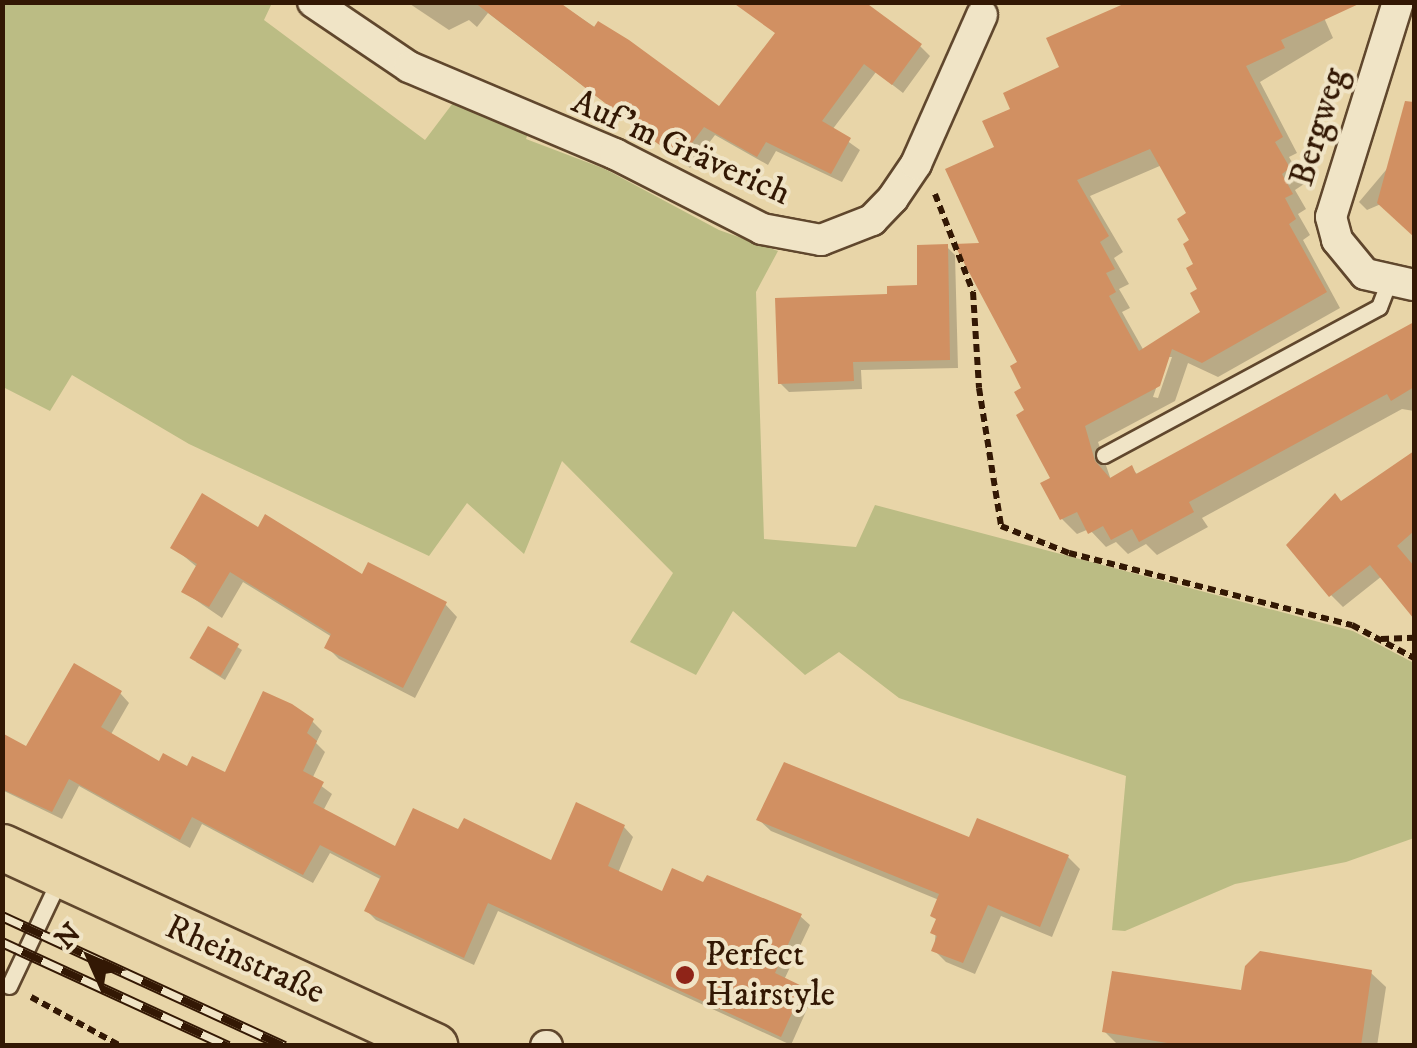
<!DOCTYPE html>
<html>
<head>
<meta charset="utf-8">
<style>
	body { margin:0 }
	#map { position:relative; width:1417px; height:1048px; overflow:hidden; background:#e8d5a8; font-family:"IM FELL DW Pica",serif }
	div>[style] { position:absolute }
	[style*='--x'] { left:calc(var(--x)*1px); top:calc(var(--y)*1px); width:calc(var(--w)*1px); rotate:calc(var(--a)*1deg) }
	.green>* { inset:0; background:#bbbc84 }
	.shadow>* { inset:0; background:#0003 }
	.building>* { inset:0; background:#d19062; transform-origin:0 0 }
	.path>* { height:6px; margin-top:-3px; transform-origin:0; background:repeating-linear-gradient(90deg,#331804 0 8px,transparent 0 13px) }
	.roads { filter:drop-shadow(2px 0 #60472d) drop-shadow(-2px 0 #60472d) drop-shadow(0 2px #60472d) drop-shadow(0 -2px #60472d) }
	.service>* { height:15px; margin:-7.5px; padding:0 7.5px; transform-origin:7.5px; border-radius:7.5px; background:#f0e4c6 }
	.minor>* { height:30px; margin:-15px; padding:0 15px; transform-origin:15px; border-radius:15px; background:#f0e4c6 }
	.primary>* { height:45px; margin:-22.5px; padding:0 22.5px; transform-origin:22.5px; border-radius:22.5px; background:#e8d5a8 }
	.rail>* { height:11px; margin-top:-5.5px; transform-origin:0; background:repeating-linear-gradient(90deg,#f0e4c6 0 22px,#331804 0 44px); box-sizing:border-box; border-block:2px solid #331804 }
	.dots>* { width:28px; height:28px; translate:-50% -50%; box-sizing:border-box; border:5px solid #f0e4c6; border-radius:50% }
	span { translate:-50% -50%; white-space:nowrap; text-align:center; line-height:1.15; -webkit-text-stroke:8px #f0e4c6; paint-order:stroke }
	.street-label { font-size:35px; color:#331804 }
	.poi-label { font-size:35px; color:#331804 }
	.left { translate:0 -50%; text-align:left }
	.frame { position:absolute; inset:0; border:5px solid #331804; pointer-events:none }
	.north { position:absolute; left:40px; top:908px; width:100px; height:100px; -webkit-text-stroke:8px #f0e4c6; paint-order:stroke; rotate:315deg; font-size:28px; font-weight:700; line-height:40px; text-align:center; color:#331804 }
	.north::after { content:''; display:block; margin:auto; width:35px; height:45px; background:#331804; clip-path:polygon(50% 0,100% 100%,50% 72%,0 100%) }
</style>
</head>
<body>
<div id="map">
	<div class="green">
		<div style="clip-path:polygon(2px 3px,272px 3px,264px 20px,425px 140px,456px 99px,530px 128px,526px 139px,605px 169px,719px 230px,778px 251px,756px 292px,764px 539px,856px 547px,875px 505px,1353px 631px,1414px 663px,1414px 838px,1346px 862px,1235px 884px,1125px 931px,1112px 930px,1126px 776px,899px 698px,839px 652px,805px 675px,733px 611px,696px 675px,630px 642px,673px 573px,562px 461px,524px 554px,467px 503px,429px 556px,189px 444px,72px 375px,50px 411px,3px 387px)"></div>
	</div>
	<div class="shadow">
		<div style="clip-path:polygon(407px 2px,557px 2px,719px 110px,777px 34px,748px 11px,920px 46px,930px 56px,903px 93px,876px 72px,832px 130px,860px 150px,842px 182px,776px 151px,768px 165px,715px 135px,690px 168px,488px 13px,477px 27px,469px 20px,449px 30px)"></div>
		<div style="clip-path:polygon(evenodd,1317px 2px,1333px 38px,1260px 82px,1297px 153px,1289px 157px,1304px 184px,1295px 190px,1306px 209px,1298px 214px,1310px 235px,1303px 240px,1340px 308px,1218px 377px,1188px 363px,1175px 401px,1098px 442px,1111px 480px,1132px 469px,1138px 475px,1404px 331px,1414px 340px,1414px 411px,1402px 409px,1202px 518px,1208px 527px,1157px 555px,1146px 544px,1128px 554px,1116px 542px,1106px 547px,1089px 529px,1077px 534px,1062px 519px,1043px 484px,1053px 479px,1027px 411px,1021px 363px,983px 246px,1317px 2px,1162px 165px,1189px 214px,1204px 313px,1144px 351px,1122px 312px,1130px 308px,1119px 289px,1129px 284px,1114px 258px,1123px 252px,1090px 196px,1162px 165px,1317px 2px,1167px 357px,1172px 357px,1158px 398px,1153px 397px,1167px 357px)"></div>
		<div style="clip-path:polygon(1414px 107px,1414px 235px,1381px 204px,1367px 210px,1359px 202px,1413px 138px,1399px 124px)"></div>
		<div style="clip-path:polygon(946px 246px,955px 255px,958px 368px,861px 370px,862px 389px,789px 392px,780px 383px,890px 296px,920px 288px)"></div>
		<div style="clip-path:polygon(1412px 457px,1414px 611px,1382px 576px,1343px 607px,1331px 595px,1342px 504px)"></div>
		<div style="clip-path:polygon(258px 531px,363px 577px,445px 604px,457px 617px,415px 698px,339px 659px,327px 647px,332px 637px,243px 582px,222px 618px,184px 592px,198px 568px,173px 547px)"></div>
		<div style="clip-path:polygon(209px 629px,242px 650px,225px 680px,196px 662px)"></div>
		<div style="clip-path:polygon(120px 693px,129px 703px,110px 736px,160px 765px,227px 776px,312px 721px,322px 731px,316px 743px,325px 752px,312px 779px,332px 794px,323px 811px,397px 850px,460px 833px,552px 864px,624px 827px,633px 837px,618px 873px,663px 894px,705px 885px,800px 916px,810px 925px,784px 980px,812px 998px,791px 1045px,498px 911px,474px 965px,376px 920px,367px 911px,382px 880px,330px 853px,313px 883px,202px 824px,190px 848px,79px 786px,62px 819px,2px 790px,2px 736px,27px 749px)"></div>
		<div style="clip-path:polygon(784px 764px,970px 840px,1068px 857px,1080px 869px,1052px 937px,1001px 916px,975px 974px,946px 962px,934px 950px,939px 900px,771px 831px,758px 819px)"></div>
		<div style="clip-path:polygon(1370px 972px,1386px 987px,1377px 1046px,1119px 1046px,1104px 1031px,1243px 992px)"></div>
	</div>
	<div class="building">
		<div style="clip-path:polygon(474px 2px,559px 2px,594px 27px,598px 21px,629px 40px,719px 106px,775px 33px,732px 2px,865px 2px,922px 44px,892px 85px,864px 64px,822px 121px,851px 138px,831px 174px,766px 142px,757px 157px,704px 127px,679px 160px)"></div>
		<div style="clip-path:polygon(evenodd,1128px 2px,1363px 2px,1281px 40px,1285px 48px,1246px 66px,1283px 137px,1275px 142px,1290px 168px,1282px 174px,1293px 194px,1285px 198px,1296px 219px,1289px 224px,1327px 292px,1202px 363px,1172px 349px,1160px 386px,1085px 426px,1095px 461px,1110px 478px,1132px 465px,1136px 474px,1414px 322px,1414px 387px,1391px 401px,1387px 394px,1189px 502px,1194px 512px,1139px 542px,1132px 529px,1111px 540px,1103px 526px,1088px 534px,1077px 512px,1060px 520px,1040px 483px,1050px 478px,1016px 415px,1024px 410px,1014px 392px,1021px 388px,1010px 366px,1017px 362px,954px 244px,979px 243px,945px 169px,994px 147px,982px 121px,1010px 109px,1003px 93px,1059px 67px,1046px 38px,1128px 2px,1150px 149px,1186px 213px,1177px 219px,1189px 240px,1183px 244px,1193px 264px,1186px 268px,1197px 289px,1190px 293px,1200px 312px,1139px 351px,1109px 296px,1116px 292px,1106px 273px,1115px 269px,1100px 242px,1109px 236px,1077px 180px,1150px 149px)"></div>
		<div style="clip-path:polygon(1405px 101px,1414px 102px,1414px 237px,1377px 203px)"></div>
		<div style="clip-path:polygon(948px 244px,950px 360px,853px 362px,854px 381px,778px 384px,775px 298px,887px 294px,887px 286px,917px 285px,917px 245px)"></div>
		<div style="clip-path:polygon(1414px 451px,1414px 531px,1397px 546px,1414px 566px,1414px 619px,1370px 565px,1329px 597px,1286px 545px,1335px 493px,1341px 501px)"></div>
		<div style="clip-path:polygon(202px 493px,258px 527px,265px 514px,362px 574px,368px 562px,447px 602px,403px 688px,324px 648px,331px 634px,230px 572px,209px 607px,181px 592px,197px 564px,170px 548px)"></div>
		<div style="left:208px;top:626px;width:36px;height:37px;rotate:30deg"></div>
		<div style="clip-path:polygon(74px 663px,122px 691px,101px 727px,159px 761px,163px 753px,187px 766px,192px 756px,225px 772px,263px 691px,292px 704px,314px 719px,307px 733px,317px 741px,303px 771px,324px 782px,313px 803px,395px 846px,413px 808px,458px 829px,464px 818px,551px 860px,576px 802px,625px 825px,608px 866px,662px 891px,672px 868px,703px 882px,707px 875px,802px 914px,775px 973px,804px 987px,781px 1037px,488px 903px,464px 958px,364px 911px,381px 876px,320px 845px,303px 875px,192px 817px,180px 840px,69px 779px,52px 812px,2px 789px,2px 733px,26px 746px)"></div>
		<div style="clip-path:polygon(784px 762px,969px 837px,977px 818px,1069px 855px,1040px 927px,988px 905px,963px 963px,931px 951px,937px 936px,930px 933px,936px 919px,930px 916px,939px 894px,756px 820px)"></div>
		<div style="clip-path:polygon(1260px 951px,1372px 970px,1361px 1046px,1185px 1046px,1102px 1032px,1112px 971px,1241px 990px,1245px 966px)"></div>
	</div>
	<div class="path">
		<div style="--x:935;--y:194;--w:105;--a:68.8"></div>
		<div style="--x:973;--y:292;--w:96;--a:86.4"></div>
		<div style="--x:979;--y:388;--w:140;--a:80.9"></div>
		<div style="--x:1001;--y:526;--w:73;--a:21.7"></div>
		<div style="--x:1069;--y:553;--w:292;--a:14.3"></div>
		<div style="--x:1352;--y:625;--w:70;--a:28"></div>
		<div style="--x:1381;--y:639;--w:33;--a:-2"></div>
		<div style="--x:31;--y:997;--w:102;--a:28.6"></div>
	</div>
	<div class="roads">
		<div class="service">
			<div style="--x:1104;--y:455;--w:312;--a:-28.3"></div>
			<div style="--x:1379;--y:307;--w:26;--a:-69"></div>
			<div style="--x:9;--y:986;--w:122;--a:-64.7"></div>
		</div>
		<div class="minor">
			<div style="--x:313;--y:2;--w:116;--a:34.1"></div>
			<div style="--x:409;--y:67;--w:224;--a:22.9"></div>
			<div style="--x:615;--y:154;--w:165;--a:27"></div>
			<div style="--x:762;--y:229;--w:60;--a:10.6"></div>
			<div style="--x:821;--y:240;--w:55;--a:-21.4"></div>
			<div style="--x:872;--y:220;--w:30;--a:-46"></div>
			<div style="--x:893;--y:198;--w:41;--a:-55.9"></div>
			<div style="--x:916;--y:164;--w:163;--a:-66.1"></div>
			<div style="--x:1398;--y:2;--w:225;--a:107.3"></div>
			<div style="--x:1331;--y:217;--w:24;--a:75"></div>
			<div style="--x:1337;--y:240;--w:44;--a:50.5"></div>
			<div style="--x:1365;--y:274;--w:50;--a:12.7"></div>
			<div style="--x:546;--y:1046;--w:1;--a:0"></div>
		</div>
		<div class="primary">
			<div style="--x:2;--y:847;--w:476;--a:24.7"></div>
		</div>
	</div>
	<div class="rail">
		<div style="--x:2;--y:916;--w:311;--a:24.7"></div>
		<div style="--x:2;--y:942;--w:249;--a:24.7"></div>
	</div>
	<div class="dots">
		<div style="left:685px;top:975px;background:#8f2418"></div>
	</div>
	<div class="street-label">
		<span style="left:1319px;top:127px;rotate:-73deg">Bergweg</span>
		<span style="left:681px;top:148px;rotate:24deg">Auf'm Gräverich</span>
		<span style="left:245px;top:960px;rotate:24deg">Rheinstraße</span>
	</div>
	<div class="poi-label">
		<span class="left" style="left:705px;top:975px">Perfect<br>Hairstyle</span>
	</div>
	<div class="frame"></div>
	<div class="north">N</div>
</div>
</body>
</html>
